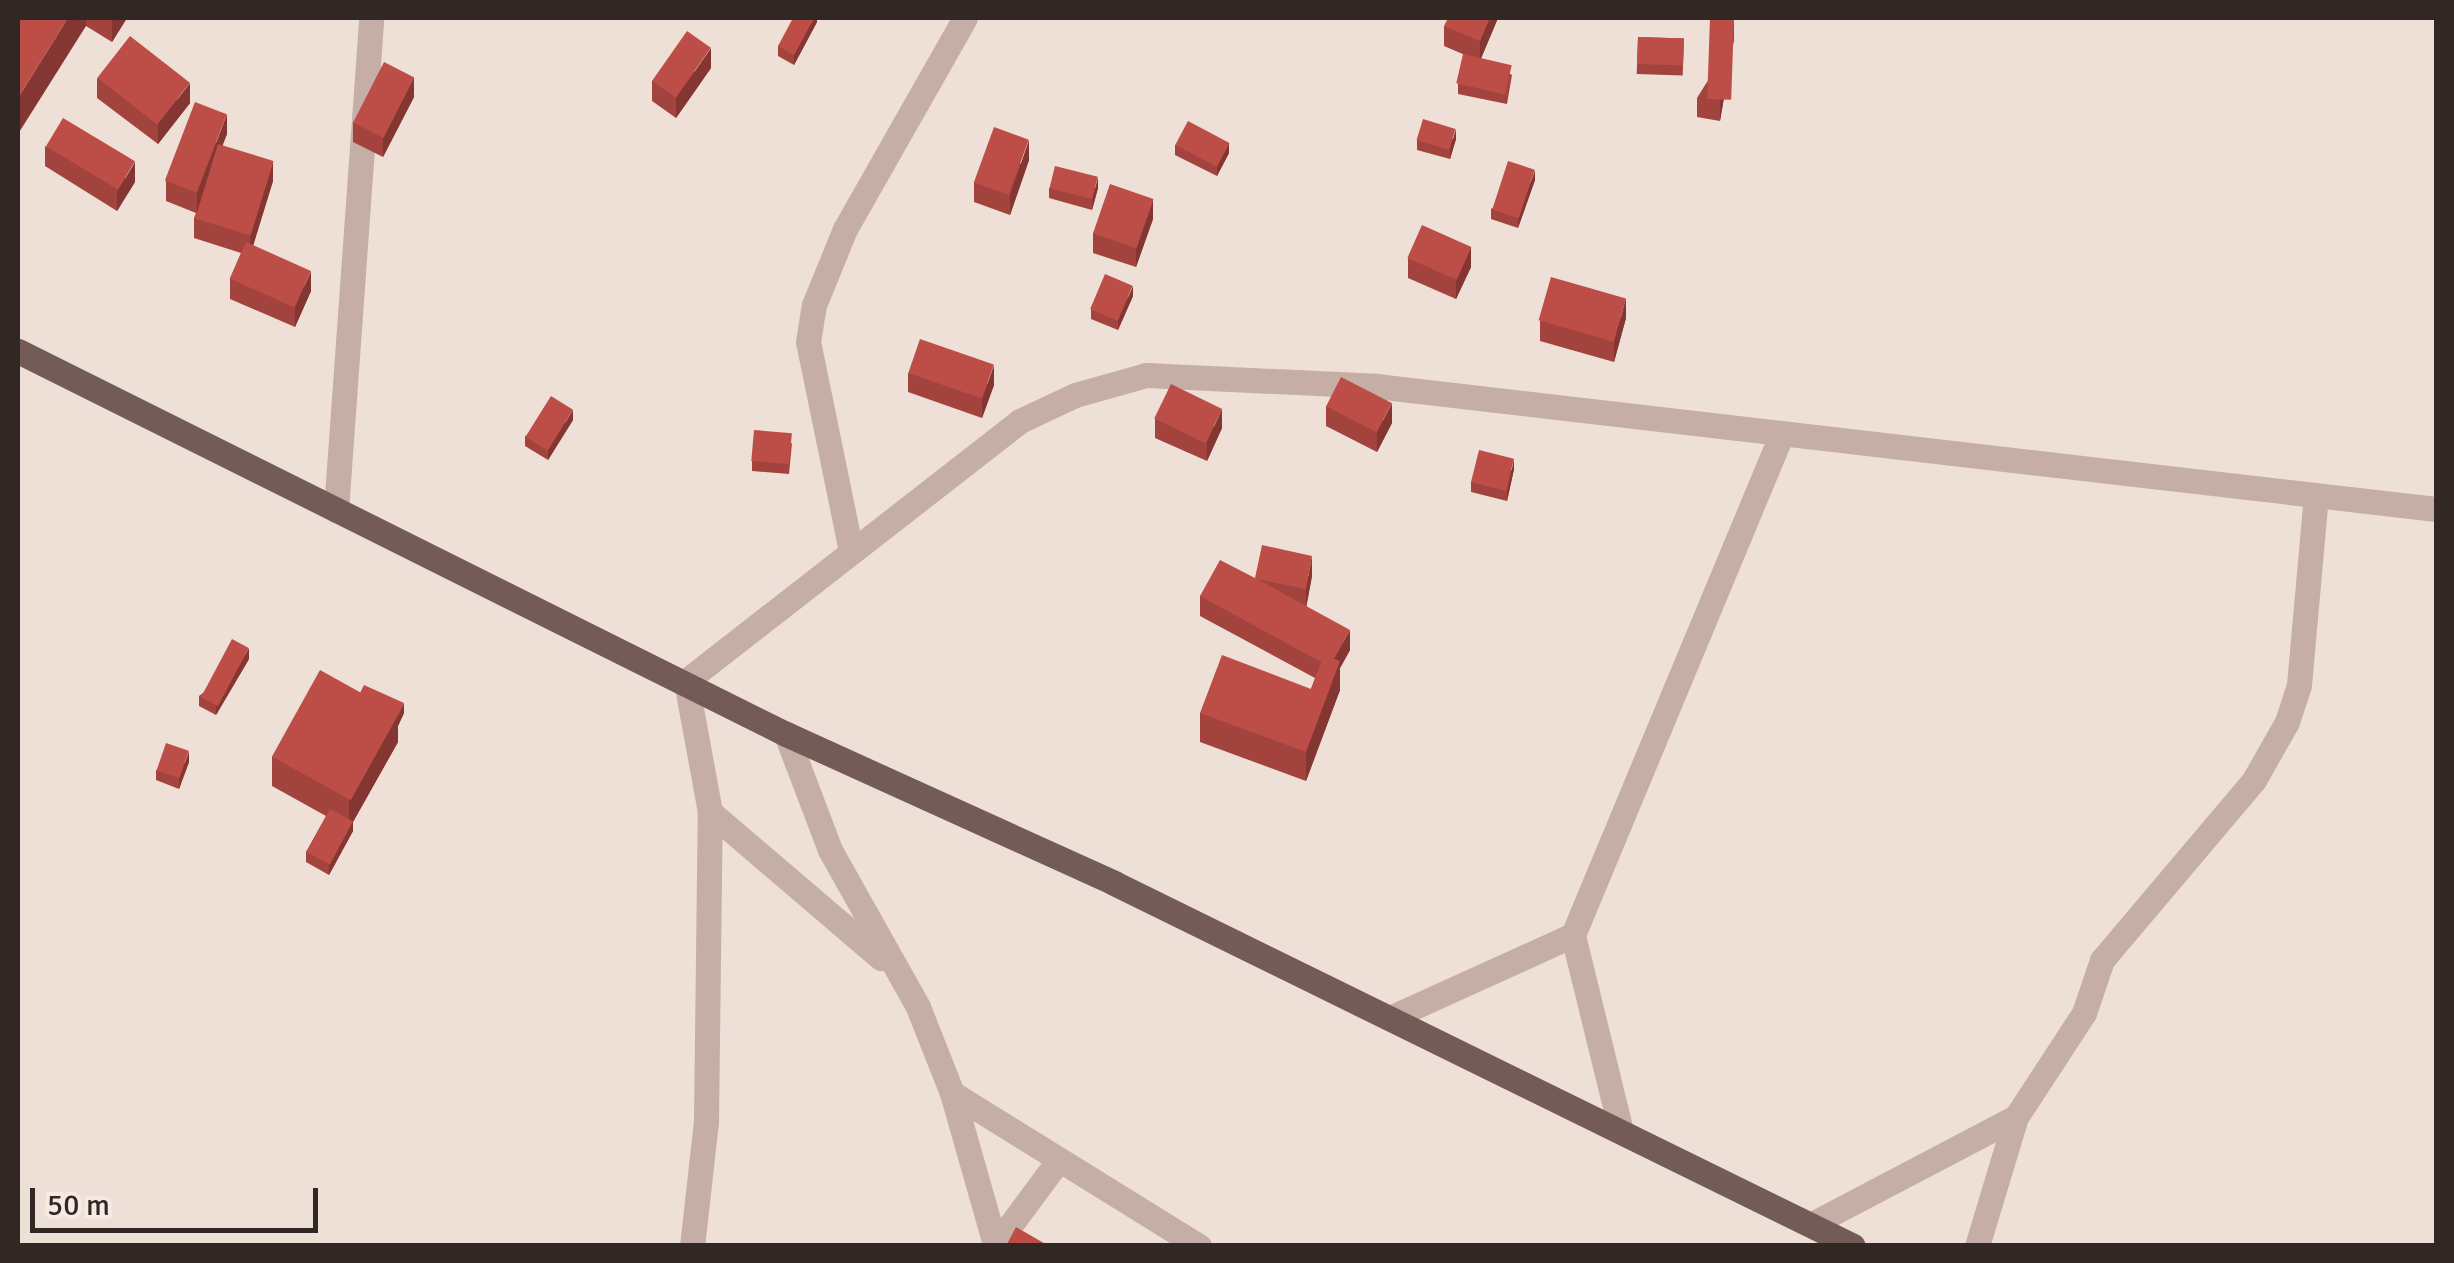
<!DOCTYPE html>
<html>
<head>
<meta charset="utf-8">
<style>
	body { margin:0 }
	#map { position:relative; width:2454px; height:1263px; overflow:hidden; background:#eedfd7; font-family:Signika,sans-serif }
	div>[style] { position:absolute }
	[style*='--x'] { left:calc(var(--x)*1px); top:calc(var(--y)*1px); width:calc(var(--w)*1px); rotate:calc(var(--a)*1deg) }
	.minor>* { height:25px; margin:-12.5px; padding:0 12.5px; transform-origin:12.5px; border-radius:12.5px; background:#c5aea5 }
	.major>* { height:25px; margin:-12.5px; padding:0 12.5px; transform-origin:12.5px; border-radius:12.5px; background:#735b57 }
	.wall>* { inset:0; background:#a3433d; transform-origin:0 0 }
	.shaded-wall>* { inset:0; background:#843732 }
	.building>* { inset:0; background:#bd4e47; transform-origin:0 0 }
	span { translate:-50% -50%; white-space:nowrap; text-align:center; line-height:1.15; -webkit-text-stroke:9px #f7eae3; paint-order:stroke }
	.frame { position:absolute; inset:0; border:20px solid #312725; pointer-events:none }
	.scale { position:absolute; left:30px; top:1188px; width:288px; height:45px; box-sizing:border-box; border:5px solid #312725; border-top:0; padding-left:12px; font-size:30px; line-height:35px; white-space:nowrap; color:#312725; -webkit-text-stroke:8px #f7eae3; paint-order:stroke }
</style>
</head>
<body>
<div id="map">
	<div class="minor">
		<div style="--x:336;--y:510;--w:493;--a:-85.9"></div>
		<div style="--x:851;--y:551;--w:213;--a:-101.6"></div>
		<div style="--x:808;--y:342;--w:37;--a:-81"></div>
		<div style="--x:814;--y:305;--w:82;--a:-67.8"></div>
		<div style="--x:845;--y:229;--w:243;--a:-60.4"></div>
		<div style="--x:786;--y:734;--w:124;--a:69.2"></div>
		<div style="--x:830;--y:850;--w:180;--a:60.7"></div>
		<div style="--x:918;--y:1007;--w:92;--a:68.4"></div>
		<div style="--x:952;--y:1093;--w:291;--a:31.8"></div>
		<div style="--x:710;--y:812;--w:225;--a:40.5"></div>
		<div style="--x:1390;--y:1018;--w:201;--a:-24.4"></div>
		<div style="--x:952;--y:1093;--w:157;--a:74.1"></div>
		<div style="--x:1621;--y:1131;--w:202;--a:-103.8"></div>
		<div style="--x:1573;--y:935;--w:538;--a:-67.39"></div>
		<div style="--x:1812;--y:1224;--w:230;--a:-27.7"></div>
		<div style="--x:692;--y:1246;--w:126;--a:-83.6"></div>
		<div style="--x:706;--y:1121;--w:309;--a:-89.3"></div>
		<div style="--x:710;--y:812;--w:133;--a:-100.4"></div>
		<div style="--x:686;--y:681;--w:423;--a:-37.9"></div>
		<div style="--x:1020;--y:421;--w:61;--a:-25.3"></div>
		<div style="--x:1075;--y:395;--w:74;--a:-15.7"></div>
		<div style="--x:1146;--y:375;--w:230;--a:2.7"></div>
		<div style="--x:1376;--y:386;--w:1067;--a:6.62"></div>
		<div style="--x:995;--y:1246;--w:106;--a:-53.5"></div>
		<div style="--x:1977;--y:1246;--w:135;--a:-73.2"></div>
		<div style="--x:2016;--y:1117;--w:124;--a:-56.8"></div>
		<div style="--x:2084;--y:1013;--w:56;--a:-71.2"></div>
		<div style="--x:2102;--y:960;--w:236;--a:-49.8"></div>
		<div style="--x:2254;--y:780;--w:67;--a:-60.4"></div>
		<div style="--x:2287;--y:722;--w:39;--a:-72"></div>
		<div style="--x:2299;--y:685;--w:190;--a:-84.9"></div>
	</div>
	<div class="major">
		<div style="--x:18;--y:351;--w:858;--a:26.51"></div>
		<div style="--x:786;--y:734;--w:360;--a:24.4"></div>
		<div style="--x:1114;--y:883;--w:823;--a:26.16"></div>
	</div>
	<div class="wall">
		<div style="clip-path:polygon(18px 18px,127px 18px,112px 42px,86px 26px)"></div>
		<div style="clip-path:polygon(817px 18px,817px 22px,794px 65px,778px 56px,778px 46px)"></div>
		<div style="clip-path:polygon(1498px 18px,1481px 58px,1512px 75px,1507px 104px,1458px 94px,1458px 84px,1465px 55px,1444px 46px,1444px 26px)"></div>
		<div style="left:1638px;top:37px;width:46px;height:37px;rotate:2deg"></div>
		<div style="clip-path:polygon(1734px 39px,1720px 121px,1697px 117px,1697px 98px)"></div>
		<div style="clip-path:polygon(711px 68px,676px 118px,652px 101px,652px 81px)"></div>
		<div style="clip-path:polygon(97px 78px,190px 103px,158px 144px,97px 98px)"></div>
		<div style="clip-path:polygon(414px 97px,383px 157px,353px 142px,353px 122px)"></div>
		<div style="clip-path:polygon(227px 134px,222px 145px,273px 181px,253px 245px,311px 291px,295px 327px,230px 299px,230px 279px,241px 253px,194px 238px,194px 218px,196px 213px,166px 201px,166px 181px)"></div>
		<div style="clip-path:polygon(1456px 139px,1450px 159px,1417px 150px,1417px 140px)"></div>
		<div style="clip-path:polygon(1175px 145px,1229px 153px,1217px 176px,1175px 155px)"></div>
		<div style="clip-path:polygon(45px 146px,135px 182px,117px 211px,45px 166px)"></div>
		<div style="clip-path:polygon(1029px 160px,1010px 215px,974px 202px,974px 182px)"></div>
		<div style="clip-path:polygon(1535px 180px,1518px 228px,1491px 219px,1491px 209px)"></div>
		<div style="clip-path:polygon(1049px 188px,1098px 188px,1092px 210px,1049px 198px)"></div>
		<div style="clip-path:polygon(1153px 219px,1136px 267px,1093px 253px,1093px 233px)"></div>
		<div style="clip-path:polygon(1408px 258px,1471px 267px,1456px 299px,1408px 278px)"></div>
		<div style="clip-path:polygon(1133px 296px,1118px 330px,1091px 319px,1091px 309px)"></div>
		<div style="clip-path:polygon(1626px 318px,1614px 362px,1540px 341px,1540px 321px)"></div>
		<div style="clip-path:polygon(908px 373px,994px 385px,982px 418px,908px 392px)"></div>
		<div style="clip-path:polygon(1326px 406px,1392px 423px,1377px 452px,1326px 426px)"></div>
		<div style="clip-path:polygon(1155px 418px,1222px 428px,1207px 461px,1155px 438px)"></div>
		<div style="clip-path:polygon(573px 420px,548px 460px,525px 446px,525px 436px)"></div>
		<div style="clip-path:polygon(792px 443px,789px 474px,752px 471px,752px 461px)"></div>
		<div style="clip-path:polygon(1514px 469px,1507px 501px,1471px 492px,1471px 482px)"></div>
		<div style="clip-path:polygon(1312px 576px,1306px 606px,1350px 650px,1340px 668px,1340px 690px,1306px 781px,1200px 742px,1200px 713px,1311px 689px,1315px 678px,1200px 616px,1200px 596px,1255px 578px)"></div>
		<div style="clip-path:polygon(249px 659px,216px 715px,199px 706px,199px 696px)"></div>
		<div style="clip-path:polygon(360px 693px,404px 713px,398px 726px,398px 742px,353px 822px,353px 831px,329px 875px,306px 862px,306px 852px,326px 816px,272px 786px,272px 757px)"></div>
		<div style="clip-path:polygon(189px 762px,179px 789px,156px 780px,156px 770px)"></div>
	</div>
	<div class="shaded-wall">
		<div style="clip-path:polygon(68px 18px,86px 18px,86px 26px,18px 134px,18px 98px)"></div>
		<div style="clip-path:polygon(112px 18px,127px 18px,112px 42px)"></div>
		<div style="clip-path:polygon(814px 18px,817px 18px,817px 22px,794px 65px,794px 55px)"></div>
		<div style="clip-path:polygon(1490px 18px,1498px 18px,1480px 61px,1480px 41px)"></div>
		<div style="clip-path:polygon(1734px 19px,1734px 39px,1720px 121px,1720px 102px)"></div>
		<div style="clip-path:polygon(711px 48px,711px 68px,676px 118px,676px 98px)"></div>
		<div style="clip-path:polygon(414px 77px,414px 97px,383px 157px,383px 137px)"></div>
		<div style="clip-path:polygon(190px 83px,190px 103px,158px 144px,158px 124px)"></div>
		<div style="clip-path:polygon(227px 114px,227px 134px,197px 213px,197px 193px)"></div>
		<div style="clip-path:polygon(1456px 129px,1456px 139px,1450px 159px,1450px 149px)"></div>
		<div style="clip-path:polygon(1029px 140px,1029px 160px,1010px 215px,1010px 195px)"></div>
		<div style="clip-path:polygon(1229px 143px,1229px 153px,1217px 176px,1217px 166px)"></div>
		<div style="clip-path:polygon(273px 161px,273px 181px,250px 256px,250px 236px)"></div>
		<div style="clip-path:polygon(135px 162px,135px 182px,117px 211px,117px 192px)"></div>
		<div style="clip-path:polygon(1535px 170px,1535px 180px,1518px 228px,1518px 218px)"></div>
		<div style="clip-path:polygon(1098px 177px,1098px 188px,1092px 210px,1092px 200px)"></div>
		<div style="clip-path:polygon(1153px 199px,1153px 219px,1136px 267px,1136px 247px)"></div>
		<div style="clip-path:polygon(1471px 247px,1471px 267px,1456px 299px,1456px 279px)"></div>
		<div style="clip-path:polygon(311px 271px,311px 291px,295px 327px,295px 307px)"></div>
		<div style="clip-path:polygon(1133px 286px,1133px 296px,1118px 330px,1118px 320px)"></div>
		<div style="clip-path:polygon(1626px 298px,1626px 318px,1614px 362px,1614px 342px)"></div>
		<div style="clip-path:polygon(994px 365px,994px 385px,982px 418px,982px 399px)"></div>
		<div style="clip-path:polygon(1392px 403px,1392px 423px,1377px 452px,1377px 432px)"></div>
		<div style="clip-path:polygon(1222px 409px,1222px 428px,1207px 461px,1207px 442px)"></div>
		<div style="clip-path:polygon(573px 410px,573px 420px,548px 460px,548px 450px)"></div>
		<div style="clip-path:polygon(1514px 459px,1514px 469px,1507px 501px,1507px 491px)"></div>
		<div style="clip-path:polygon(1312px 556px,1312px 576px,1306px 609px,1306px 589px)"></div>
		<div style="clip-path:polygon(1350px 630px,1350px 650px,1340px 668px,1340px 690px,1306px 781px,1306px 752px,1330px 666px)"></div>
		<div style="clip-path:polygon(249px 648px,249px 659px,216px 715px,216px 705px)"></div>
		<div style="clip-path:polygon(404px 703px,404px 713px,398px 726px,398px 742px,353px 822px,353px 831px,329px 875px,329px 865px,349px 828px,349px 800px)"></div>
		<div style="clip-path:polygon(189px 751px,189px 762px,179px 789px,179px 779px)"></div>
	</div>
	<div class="building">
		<div style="clip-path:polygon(18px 18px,68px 18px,18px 98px)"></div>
		<div style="clip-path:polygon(793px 18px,814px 18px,794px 55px,778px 46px)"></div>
		<div style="clip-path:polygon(1448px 18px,1490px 18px,1480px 41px,1444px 26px)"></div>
		<div style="left:1710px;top:18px;width:24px;height:81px;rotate:2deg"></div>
		<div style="left:687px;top:31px;width:29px;height:61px;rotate:35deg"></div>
		<div style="left:130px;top:36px;width:76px;height:53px;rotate:38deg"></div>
		<div style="left:1638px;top:37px;width:46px;height:27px;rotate:2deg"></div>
		<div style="left:1463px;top:54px;width:50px;height:30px;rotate:13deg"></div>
		<div style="left:384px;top:62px;width:34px;height:68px;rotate:27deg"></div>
		<div style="left:195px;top:102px;width:34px;height:84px;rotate:21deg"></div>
		<div style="left:63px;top:118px;width:84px;height:33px;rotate:31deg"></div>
		<div style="left:1423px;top:119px;width:34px;height:22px;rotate:17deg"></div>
		<div style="left:1188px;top:121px;width:47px;height:27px;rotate:28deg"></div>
		<div style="left:994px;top:127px;width:37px;height:59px;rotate:20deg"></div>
		<div style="left:218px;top:144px;width:58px;height:78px;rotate:17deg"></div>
		<div style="left:1508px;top:161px;width:28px;height:51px;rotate:18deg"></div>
		<div style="left:1055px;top:166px;width:44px;height:23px;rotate:14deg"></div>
		<div style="left:1110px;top:184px;width:46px;height:52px;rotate:19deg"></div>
		<div style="left:1422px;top:225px;width:54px;height:36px;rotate:24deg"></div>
		<div style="left:246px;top:242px;width:71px;height:40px;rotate:24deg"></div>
		<div style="left:1105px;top:274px;width:30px;height:38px;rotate:23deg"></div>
		<div style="left:1551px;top:277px;width:78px;height:45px;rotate:16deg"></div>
		<div style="left:920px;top:339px;width:78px;height:36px;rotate:19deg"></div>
		<div style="left:1341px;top:377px;width:57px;height:33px;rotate:27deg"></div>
		<div style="left:1171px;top:384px;width:57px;height:38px;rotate:26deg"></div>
		<div style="left:551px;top:396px;width:26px;height:48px;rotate:32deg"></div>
		<div style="left:754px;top:430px;width:38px;height:31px;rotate:5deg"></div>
		<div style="left:1479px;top:450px;width:36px;height:33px;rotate:14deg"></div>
		<div style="clip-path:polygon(1262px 545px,1312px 556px,1306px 589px,1257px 579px,1350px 630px,1334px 659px,1324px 655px,1321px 662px,1200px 596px,1220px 560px,1255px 578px)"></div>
		<div style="left:232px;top:639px;width:19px;height:66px;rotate:28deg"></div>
		<div style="clip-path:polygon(1222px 655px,1311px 689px,1324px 655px,1340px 661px,1306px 752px,1200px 713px)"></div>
		<div style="left:320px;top:670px;width:90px;height:99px;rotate:29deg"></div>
		<div style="clip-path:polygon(364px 685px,404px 703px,398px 716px,398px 714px,360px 693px)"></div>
		<div style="left:166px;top:743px;width:24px;height:29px;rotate:19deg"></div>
		<div style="left:330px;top:809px;width:26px;height:49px;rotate:28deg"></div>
		<div style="clip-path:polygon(1016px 1227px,1049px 1246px,1006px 1246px)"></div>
	</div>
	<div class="frame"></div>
	<div class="scale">50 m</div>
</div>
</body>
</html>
